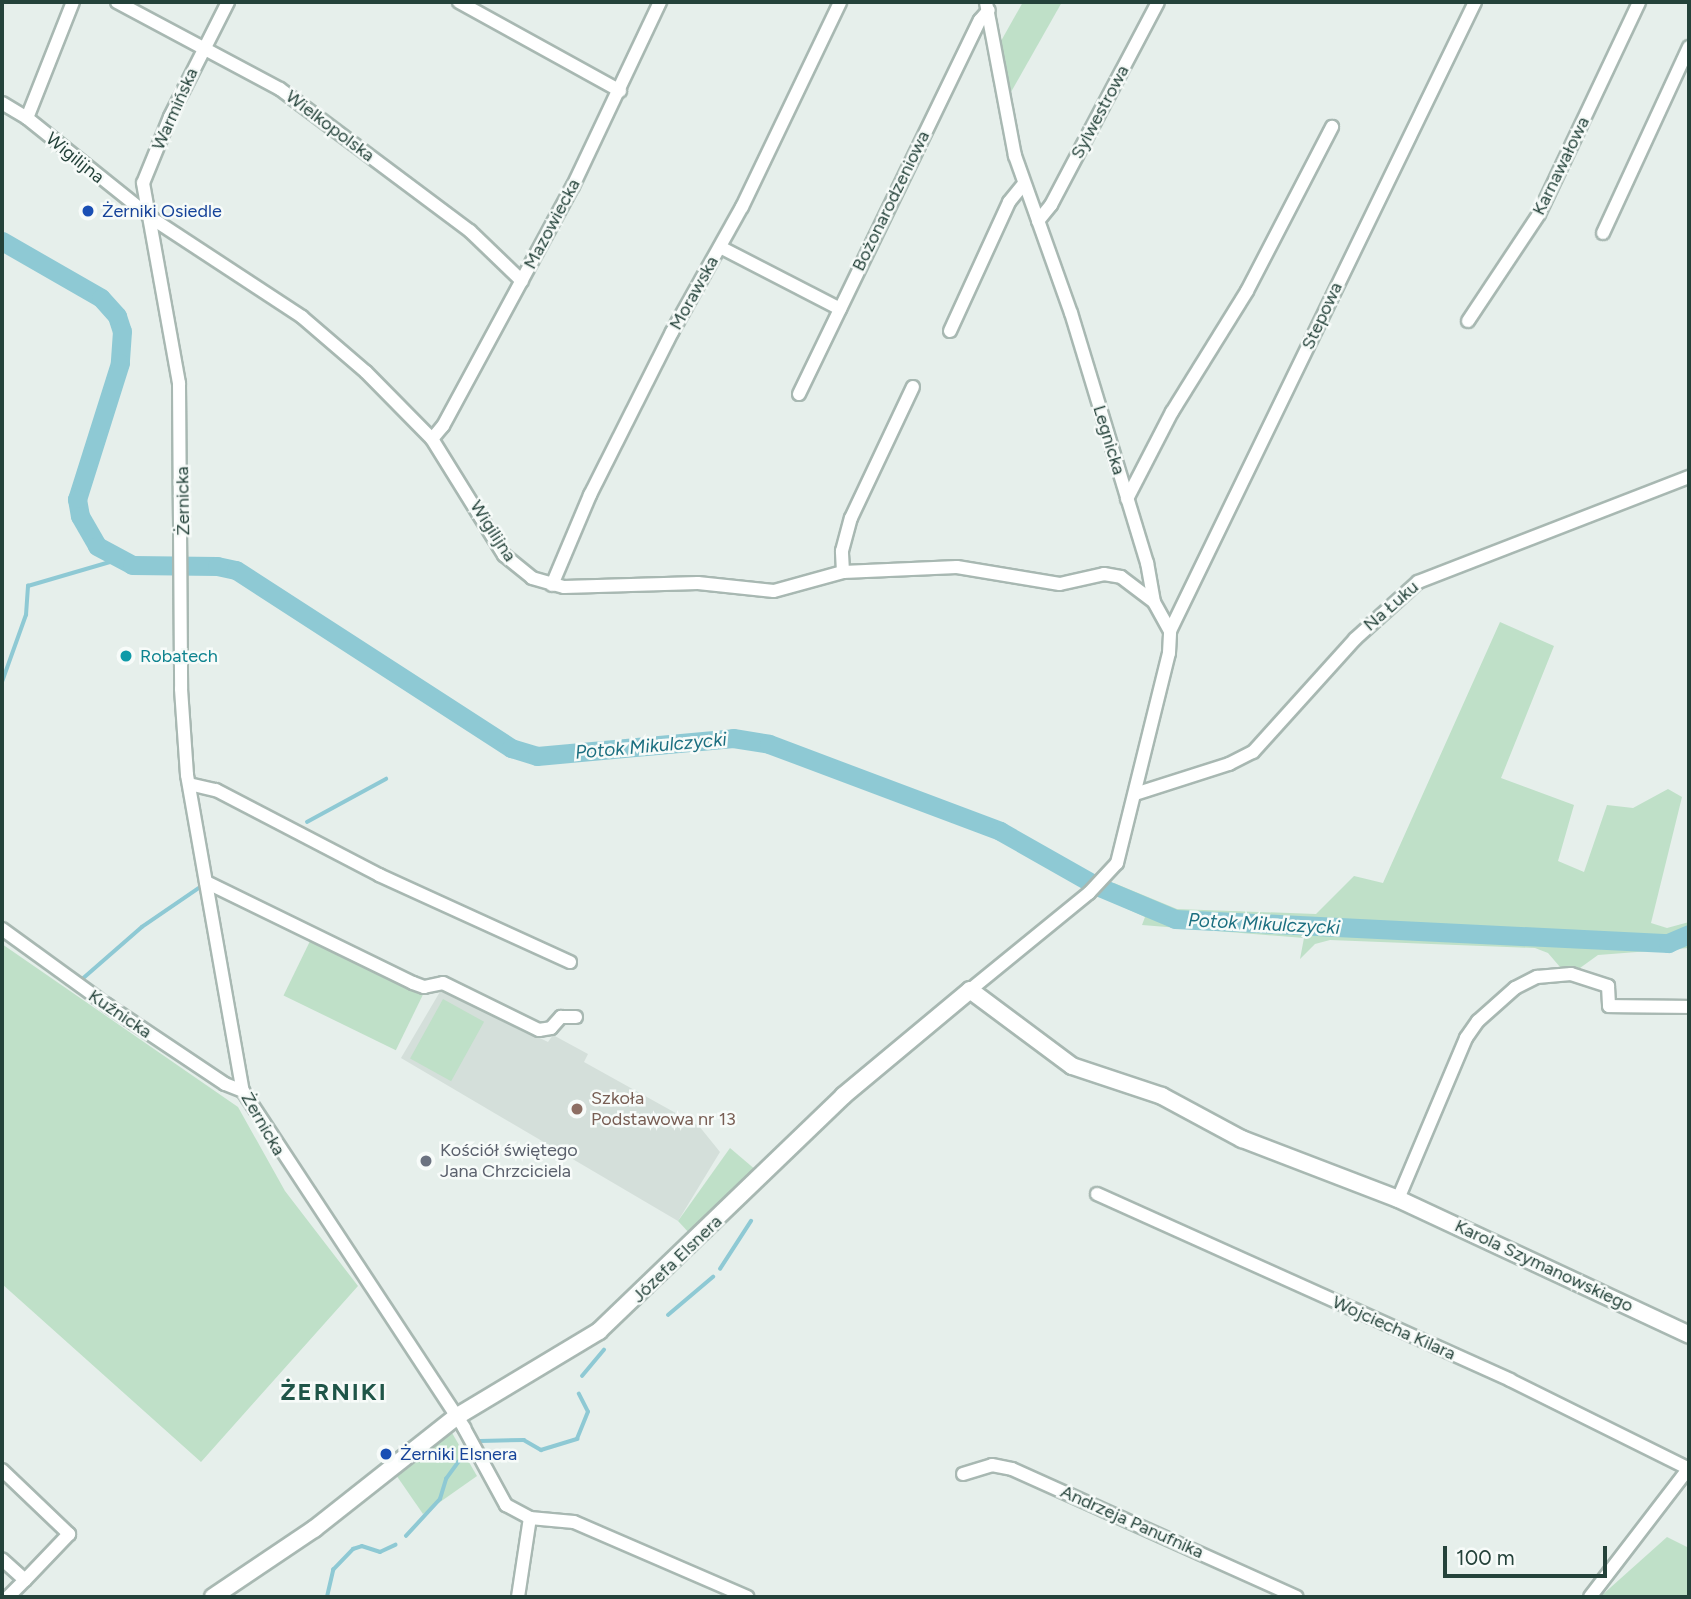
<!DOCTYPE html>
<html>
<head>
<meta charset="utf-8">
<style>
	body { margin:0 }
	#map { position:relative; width:1691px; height:1599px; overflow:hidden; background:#e6efeb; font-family:Figtree,sans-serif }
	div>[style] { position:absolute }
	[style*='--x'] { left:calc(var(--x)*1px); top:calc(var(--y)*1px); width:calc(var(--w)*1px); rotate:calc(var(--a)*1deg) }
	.built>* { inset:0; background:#d4dfda }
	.green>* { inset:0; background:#bfe0c8; transform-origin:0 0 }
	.stream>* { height:3.5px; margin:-1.75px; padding:0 1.75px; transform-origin:1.75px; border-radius:1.75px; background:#8ec9d4 }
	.river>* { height:19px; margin:-9.5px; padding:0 9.5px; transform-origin:9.5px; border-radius:9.5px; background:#8ec9d4 }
	.roads { filter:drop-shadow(2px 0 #a8b8b2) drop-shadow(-2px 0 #a8b8b2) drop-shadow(0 2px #a8b8b2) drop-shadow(0 -2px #a8b8b2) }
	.street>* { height:12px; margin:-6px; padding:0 6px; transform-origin:6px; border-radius:6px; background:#fff }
	.secondary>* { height:16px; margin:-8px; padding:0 8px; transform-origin:8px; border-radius:8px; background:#fff }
	.dots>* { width:19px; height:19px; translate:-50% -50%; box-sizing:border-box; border:4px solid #f7fbf9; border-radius:50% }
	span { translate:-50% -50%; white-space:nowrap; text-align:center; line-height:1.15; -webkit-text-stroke:5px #f7fbf9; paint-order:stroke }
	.street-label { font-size:18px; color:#24423a }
	.transit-label { font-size:18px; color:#164399 }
	.left { translate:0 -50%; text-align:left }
	.culture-label { font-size:18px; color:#0d838f }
	.education-label { font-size:18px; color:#785e54 }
	.worship-label { font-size:18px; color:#5b616d }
	.water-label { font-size:19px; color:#1c6f80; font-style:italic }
	.district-label { font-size:24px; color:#1f5548; font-weight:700; letter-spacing:2px }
	.frame { position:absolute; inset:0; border:4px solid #24423a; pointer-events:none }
	.scale { position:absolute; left:1443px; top:1546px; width:164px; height:32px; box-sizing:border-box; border:4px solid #24423a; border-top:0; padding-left:9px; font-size:21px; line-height:24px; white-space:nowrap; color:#24423a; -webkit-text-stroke:5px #f7fbf9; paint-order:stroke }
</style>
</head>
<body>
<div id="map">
	<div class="built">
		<div style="clip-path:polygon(441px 990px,548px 1042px,553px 1035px,588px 1054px,584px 1062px,699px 1126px,720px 1152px,678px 1221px,401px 1058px)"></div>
	</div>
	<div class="green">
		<div style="clip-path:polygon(1023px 2px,1062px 2px,1011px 92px,1001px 41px)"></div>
		<div style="clip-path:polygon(1500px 622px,1554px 646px,1501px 778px,1574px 805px,1558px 861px,1584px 872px,1607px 805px,1633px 808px,1668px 789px,1682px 797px,1651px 923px,1667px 928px,1689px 922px,1689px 948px,1598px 955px,1580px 968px,1560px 967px,1548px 953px,1535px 948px,1330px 940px,1315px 944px,1300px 959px,1304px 938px,1142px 925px,1145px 917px,1099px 896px,1114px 883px,1177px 909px,1316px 914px,1354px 876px,1383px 883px)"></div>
		<div style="left:312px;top:937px;width:125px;height:65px;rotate:26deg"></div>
		<div style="clip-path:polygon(2px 944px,238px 1107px,285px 1191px,358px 1286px,201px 1462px,2px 1284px)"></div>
		<div style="left:443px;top:999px;width:47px;height:68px;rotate:29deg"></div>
		<div style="clip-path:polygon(730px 1148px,757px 1171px,692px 1236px,678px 1221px)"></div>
		<div style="clip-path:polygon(448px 1426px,477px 1476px,423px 1514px,394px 1472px)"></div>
		<div style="clip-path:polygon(1667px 1537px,1689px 1548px,1689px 1597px,1601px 1596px)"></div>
	</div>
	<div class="stream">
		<div style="--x:2;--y:682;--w:71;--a:-70.3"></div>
		<div style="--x:26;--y:615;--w:29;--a:-86"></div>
		<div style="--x:28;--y:586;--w:93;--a:-16.3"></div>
		<div style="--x:307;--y:822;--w:90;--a:-28.6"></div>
		<div style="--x:1077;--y:880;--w:6;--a:-59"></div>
		<div style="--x:80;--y:981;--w:82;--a:-41.1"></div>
		<div style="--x:142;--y:927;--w:69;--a:-34.4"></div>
		<div style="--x:720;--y:1269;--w:57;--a:-57.1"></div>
		<div style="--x:668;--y:1315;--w:59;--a:-40.2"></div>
		<div style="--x:582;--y:1376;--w:34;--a:-50"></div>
		<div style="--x:480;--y:1441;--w:44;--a:-1.3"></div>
		<div style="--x:524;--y:1440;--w:20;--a:30"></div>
		<div style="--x:541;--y:1450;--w:38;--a:-17"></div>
		<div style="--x:577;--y:1439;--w:29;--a:-68"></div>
		<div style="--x:588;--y:1412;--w:20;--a:-117"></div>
		<div style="--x:406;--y:1536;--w:50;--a:-47.4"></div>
		<div style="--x:440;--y:1499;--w:21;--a:-73"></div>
		<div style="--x:446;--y:1479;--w:34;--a:-54"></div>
		<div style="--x:327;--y:1597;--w:28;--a:-77"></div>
		<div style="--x:333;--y:1570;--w:29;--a:-46"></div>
		<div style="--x:353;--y:1549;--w:9;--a:-18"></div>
		<div style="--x:362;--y:1546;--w:19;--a:18"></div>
		<div style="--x:380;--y:1552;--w:17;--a:-25"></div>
	</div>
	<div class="river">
		<div style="--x:2;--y:241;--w:114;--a:29.9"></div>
		<div style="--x:101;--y:298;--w:24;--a:48"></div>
		<div style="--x:117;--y:316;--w:16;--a:72"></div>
		<div style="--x:122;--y:331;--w:32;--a:94"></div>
		<div style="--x:120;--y:363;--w:143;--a:107.5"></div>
		<div style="--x:77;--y:499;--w:17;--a:80"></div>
		<div style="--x:80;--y:516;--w:34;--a:60"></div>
		<div style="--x:97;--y:546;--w:40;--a:28"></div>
		<div style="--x:132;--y:565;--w:85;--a:0.7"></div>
		<div style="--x:217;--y:566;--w:19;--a:12"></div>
		<div style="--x:236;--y:570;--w:328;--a:32.9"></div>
		<div style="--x:511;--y:748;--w:27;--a:17"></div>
		<div style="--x:537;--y:756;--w:197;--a:-5.2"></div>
		<div style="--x:733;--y:738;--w:36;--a:9"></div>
		<div style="--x:769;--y:744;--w:247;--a:20.6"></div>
		<div style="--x:1000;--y:831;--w:112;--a:29.6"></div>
		<div style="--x:1097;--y:886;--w:85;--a:22.9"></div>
		<div style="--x:1175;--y:919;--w:494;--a:2.8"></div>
		<div style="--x:1668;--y:943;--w:23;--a:-23"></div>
	</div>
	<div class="roads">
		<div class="street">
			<div style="--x:117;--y:2;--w:185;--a:28.1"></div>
			<div style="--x:280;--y:89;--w:237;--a:36.8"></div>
			<div style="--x:470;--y:231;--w:72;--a:43.9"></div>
			<div style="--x:228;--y:2;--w:129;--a:116.8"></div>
			<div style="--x:170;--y:117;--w:71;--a:112.2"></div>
			<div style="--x:143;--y:183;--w:203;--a:79.8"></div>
			<div style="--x:179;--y:383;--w:306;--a:89.6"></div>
			<div style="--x:181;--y:689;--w:86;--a:86"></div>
			<div style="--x:187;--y:775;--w:321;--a:80"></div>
			<div style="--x:243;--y:1091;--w:403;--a:56.7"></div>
			<div style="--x:464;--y:1428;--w:88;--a:61.4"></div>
			<div style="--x:506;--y:1505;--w:27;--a:28"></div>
			<div style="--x:530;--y:1518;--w:44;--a:5.2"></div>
			<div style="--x:574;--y:1522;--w:189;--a:23.4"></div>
			<div style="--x:459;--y:2;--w:184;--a:28.9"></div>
			<div style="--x:2;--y:103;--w:29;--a:31"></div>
			<div style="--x:27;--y:118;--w:161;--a:38.7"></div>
			<div style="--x:153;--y:219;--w:178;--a:33.3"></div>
			<div style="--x:302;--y:317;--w:84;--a:40.7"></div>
			<div style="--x:366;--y:372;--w:94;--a:45.4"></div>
			<div style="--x:432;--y:439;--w:137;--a:58.2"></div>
			<div style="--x:504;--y:555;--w:36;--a:39"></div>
			<div style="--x:532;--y:578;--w:33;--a:16"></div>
			<div style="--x:564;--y:587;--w:134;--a:-1.7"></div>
			<div style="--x:698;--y:583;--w:76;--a:6"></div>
			<div style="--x:774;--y:591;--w:72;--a:-15.4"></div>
			<div style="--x:843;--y:572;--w:114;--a:-2.5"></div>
			<div style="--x:957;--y:567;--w:104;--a:9.4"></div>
			<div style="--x:1060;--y:584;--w:45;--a:-12.8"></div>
			<div style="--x:1104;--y:574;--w:17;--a:10"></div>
			<div style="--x:1121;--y:577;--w:41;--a:37.1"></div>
			<div style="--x:27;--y:118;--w:125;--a:-68.4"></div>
			<div style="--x:1038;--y:221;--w:21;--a:-51"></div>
			<div style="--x:1051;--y:205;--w:229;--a:-62.2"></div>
			<div style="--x:1603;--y:233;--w:205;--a:-65.2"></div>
			<div style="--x:720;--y:247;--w:135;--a:27.3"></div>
			<div style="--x:1468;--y:321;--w:128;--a:-56.4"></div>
			<div style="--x:1539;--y:214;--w:234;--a:-64.7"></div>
			<div style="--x:950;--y:331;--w:142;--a:-65.4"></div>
			<div style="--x:1009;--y:202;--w:22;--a:-51"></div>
			<div style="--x:799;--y:394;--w:415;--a:-64.2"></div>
			<div style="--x:980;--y:20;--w:13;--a:-48"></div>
			<div style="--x:432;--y:439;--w:17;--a:-50"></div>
			<div style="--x:443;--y:426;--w:273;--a:-61.6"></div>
			<div style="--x:573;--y:186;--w:204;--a:-64.7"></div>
			<div style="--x:1127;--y:499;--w:98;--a:-62.7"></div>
			<div style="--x:1172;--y:412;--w:142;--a:-58.2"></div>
			<div style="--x:1247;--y:291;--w:185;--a:-62.6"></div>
			<div style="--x:843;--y:572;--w:21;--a:-93"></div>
			<div style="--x:842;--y:551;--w:34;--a:-75"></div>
			<div style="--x:851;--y:518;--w:145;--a:-64.7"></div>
			<div style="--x:552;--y:585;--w:98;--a:-67.1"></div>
			<div style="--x:590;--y:495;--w:182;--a:-63.3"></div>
			<div style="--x:672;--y:332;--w:143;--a:-60.8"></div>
			<div style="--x:742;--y:207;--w:227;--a:-64.4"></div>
			<div style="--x:1170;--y:631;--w:699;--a:-64.13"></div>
			<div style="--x:189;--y:784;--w:28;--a:13"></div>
			<div style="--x:216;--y:790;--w:184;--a:27.5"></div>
			<div style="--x:379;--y:875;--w:210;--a:24.5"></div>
			<div style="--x:1135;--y:794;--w:99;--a:-17.7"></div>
			<div style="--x:1229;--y:764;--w:27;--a:-27"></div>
			<div style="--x:1253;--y:752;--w:152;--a:-47.9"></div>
			<div style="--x:1355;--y:639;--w:85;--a:-42.1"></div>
			<div style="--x:1418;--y:582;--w:291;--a:-21.2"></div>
			<div style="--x:206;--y:882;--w:230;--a:26"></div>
			<div style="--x:413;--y:983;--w:12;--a:20"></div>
			<div style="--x:424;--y:987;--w:19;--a:-12"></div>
			<div style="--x:443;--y:983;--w:107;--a:26.1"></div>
			<div style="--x:539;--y:1030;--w:12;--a:-9"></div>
			<div style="--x:551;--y:1028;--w:15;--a:-48"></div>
			<div style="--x:561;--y:1017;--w:15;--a:0"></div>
			<div style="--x:2;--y:929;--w:130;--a:35.9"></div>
			<div style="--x:107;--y:1005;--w:142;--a:33.8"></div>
			<div style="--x:225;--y:1084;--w:19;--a:21"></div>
			<div style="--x:970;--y:990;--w:154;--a:-39.2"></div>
			<div style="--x:1089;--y:893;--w:41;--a:-47"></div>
			<div style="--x:1117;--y:863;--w:216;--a:-76.1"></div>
			<div style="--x:1169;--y:653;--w:22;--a:-87"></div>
			<div style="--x:1170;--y:631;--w:33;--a:-119"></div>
			<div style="--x:1154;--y:602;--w:40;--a:-100"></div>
			<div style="--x:1147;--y:563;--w:261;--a:-106.9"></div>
			<div style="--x:1071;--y:313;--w:167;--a:-109.6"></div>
			<div style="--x:1015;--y:156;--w:157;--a:-100.7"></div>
			<div style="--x:1097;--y:1194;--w:453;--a:24.2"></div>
			<div style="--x:1510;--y:1380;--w:200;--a:26.4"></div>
			<div style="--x:1398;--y:1199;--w:175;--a:-67.1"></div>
			<div style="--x:1466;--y:1038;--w:21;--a:-55"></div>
			<div style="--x:1478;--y:1021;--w:50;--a:-41.7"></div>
			<div style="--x:1515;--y:988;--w:25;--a:-27"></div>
			<div style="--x:1537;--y:977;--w:34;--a:-5"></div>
			<div style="--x:1571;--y:974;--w:39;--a:18"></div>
			<div style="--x:1608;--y:986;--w:20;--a:87"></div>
			<div style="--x:1609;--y:1006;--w:80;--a:0.7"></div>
			<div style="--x:2;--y:1470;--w:93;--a:43.7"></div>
			<div style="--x:69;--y:1534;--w:64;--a:133.7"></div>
			<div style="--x:25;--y:1580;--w:31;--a:-138"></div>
			<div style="--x:963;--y:1474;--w:30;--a:-17"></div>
			<div style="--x:992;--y:1465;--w:20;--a:11"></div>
			<div style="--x:1012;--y:1469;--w:312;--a:24.2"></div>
			<div style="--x:8;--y:1597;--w:24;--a:-45"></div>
			<div style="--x:518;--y:1597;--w:80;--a:-81.4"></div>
			<div style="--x:1590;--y:1597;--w:163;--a:-52.5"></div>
		</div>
		<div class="secondary">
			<div style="--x:213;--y:1597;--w:122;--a:-34"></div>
			<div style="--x:314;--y:1529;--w:181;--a:-38.3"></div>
			<div style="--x:456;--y:1417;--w:167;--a:-31"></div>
			<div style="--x:599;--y:1331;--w:339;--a:-43.9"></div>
			<div style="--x:843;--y:1096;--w:165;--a:-39.8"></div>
			<div style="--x:970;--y:990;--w:127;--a:36.7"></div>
			<div style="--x:1072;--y:1066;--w:95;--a:18.4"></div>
			<div style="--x:1162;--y:1096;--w:91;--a:28.3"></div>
			<div style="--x:1242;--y:1139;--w:167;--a:21"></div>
			<div style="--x:1398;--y:1199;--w:321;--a:25"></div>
		</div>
	</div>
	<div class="dots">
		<div style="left:88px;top:211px;background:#1a4fb4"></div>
		<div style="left:126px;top:656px;background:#0f9aa8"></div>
		<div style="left:577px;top:1109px;background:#8d6e63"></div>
		<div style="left:426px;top:1161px;background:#6b7280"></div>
		<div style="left:386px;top:1454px;background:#1a4fb4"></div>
	</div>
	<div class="street-label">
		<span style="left:175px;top:109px;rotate:-66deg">Warmińska</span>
		<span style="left:1100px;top:112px;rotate:-62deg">Sylwestrowa</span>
		<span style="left:330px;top:126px;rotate:37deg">Wielkopolska</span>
		<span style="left:75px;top:158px;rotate:39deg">Wigilijna</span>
		<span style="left:1561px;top:166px;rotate:-64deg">Karnawałowa</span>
		<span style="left:891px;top:201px;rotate:-64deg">Bożonarodzeniowa</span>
		<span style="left:552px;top:224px;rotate:-62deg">Mazowiecka</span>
		<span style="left:694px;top:293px;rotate:-61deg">Morawska</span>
		<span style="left:1322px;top:316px;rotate:-65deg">Stepowa</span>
		<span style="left:1109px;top:440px;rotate:73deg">Legnicka</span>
		<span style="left:183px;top:501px;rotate:-91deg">Żernicka</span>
		<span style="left:493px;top:531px;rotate:57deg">Wigilijna</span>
		<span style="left:1391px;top:606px;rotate:-41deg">Na Łuku</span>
		<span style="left:120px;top:1014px;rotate:34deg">Kuźnicka</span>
		<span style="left:263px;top:1124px;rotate:60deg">Żernicka</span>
		<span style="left:677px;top:1259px;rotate:-44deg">Józefa Elsnera</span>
		<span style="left:1544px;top:1266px;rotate:25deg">Karola Szymanowskiego</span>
		<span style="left:1394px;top:1328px;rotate:24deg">Wojciecha Kilara</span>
		<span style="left:1132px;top:1522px;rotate:24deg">Andrzeja Panufnika</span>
	</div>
	<div class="transit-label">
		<span class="left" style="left:102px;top:211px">Żerniki Osiedle</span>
		<span class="left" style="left:400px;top:1454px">Żerniki Elsnera</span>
	</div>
	<div class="culture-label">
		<span class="left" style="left:140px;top:656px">Robatech</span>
	</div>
	<div class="education-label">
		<span class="left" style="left:591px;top:1109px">Szkoła<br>Podstawowa nr 13</span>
	</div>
	<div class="worship-label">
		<span class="left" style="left:440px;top:1161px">Kościół świętego<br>Jana Chrzciciela</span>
	</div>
	<div class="water-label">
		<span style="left:651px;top:746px;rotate:-5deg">Potok Mikulczycki</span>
		<span style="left:1264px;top:924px;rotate:3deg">Potok Mikulczycki</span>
	</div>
	<div class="district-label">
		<span style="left:334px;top:1392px">ŻERNIKI</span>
	</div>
	<div class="frame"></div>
	<div class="scale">100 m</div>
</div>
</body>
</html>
